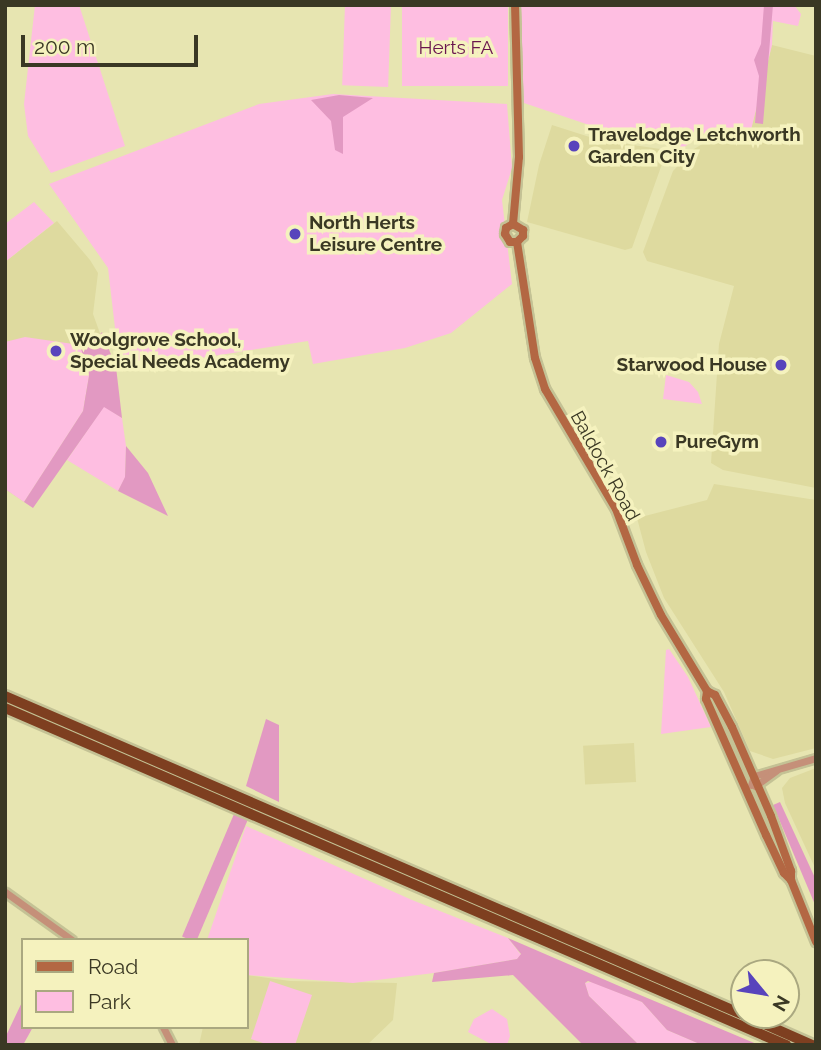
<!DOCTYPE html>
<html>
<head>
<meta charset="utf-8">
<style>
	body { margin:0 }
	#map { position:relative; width:821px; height:1050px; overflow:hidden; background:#e7e5b1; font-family:Raleway,sans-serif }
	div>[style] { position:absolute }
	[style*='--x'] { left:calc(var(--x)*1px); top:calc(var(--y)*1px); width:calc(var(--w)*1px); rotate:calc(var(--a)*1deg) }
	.built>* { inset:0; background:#deda9f; transform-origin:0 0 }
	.green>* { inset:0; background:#febee1; transform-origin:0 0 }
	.forest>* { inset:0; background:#e299c2; transform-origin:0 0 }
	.roads { filter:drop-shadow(2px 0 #c4c295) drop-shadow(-2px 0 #c4c295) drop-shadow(0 2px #c4c295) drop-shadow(0 -2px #c4c295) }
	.tertiary>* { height:7px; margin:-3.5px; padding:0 3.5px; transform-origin:3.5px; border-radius:3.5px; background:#c59079 }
	.secondary>* { height:8px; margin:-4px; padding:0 4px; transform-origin:4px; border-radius:4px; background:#b36743 }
	.motorway>* { height:10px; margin:-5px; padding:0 5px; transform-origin:5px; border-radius:5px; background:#7e3f20 }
	.dots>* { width:19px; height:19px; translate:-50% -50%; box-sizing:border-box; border:4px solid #f5f2be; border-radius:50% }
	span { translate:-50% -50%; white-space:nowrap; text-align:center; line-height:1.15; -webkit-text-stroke:7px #f5f2be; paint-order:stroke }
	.park-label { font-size:19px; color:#6a154e }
	.poi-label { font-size:19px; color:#3a3824; font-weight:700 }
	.left { translate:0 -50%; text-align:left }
	.right { translate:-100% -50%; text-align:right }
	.street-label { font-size:19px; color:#3a3824 }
	.frame { position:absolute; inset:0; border:7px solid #3a3824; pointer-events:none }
	.legend { position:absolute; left:21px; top:938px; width:228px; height:91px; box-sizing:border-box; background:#f5f2be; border:2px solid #aaa880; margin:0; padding:9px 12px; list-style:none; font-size:21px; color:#3a3824 }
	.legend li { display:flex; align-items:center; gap:14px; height:35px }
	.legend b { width:35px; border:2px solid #aaa880 }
	.north { position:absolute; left:730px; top:959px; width:70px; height:70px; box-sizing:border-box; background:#f5f2be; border:2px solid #aaa880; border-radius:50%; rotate:120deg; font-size:19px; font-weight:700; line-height:28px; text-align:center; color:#3a3824 }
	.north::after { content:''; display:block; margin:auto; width:24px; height:32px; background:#5844bc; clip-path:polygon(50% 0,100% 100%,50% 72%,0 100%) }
	.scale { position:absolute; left:21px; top:35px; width:177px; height:32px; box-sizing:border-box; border:4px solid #3a3824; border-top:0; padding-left:9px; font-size:21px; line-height:24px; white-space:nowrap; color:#3a3824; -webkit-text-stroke:5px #f5f2be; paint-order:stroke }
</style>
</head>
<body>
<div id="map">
	<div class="built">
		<div style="clip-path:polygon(772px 45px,816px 56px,816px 488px,723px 470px,711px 463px,719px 344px,734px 286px,647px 261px,643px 252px,673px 171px,694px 149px,729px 128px,751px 129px)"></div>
		<div style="clip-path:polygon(552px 125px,599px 140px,667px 150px,632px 248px,625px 250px,527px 222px,539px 165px)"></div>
		<div style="clip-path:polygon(57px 221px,90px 260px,98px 273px,93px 314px,110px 361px,24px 502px,5px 489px,5px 262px)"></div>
		<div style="clip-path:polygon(714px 484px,816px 500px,816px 748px,773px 759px,750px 751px,724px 692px,664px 598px,646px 552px,637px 518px,707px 500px)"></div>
		<div style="left:634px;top:743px;width:39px;height:51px;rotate:87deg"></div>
		<div style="clip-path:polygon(816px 768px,816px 870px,785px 803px,782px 788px,790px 778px)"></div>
		<div style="clip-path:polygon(247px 975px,290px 981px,397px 983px,393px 1020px,367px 1045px,199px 1045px,203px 1027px,247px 1027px)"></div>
	</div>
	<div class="green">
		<div style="clip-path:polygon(35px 5px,79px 5px,125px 146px,51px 173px,28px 136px,24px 104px)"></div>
		<div style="left:391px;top:5px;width:82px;height:46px;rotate:92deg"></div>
		<div style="left:402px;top:5px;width:106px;height:81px"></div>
		<div style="clip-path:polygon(515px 5px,794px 5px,801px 14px,798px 26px,773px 21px,772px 45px,751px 130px,729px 128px,702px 134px,680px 150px,669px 138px,604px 130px,521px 102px)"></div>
		<div style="clip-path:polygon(333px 94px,507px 104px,512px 168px,502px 200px,512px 284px,451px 333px,405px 348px,313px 364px,308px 341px,120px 371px,108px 268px,49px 184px,259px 104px)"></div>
		<div style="clip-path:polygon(34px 202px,54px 223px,5px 262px,5px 224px)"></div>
		<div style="clip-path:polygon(25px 337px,80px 345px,89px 376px,83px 411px,24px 502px,5px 489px,5px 342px)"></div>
		<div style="clip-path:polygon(666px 375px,689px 382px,698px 392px,702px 404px,663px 399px)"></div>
		<div style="clip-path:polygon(104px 406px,122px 418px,126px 446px,125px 478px,118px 491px,67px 460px)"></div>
		<div style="clip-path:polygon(669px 649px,688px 677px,711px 727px,661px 734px,666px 650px)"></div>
		<div style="clip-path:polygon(246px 826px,412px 900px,508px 938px,521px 955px,517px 959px,434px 973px,353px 983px,247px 975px,247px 940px,207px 940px)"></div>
		<div style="clip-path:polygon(270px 981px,312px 995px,295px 1045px,269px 1045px,251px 1039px)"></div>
		<div style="clip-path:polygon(592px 982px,642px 1002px,667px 1030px,702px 1045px,639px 1045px,589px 996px,585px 983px)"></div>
		<div style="clip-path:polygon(492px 1009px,507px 1019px,510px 1036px,507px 1045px,493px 1045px,468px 1032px,474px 1019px)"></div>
	</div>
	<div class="forest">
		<div style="clip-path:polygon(764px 5px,773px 5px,763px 124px,755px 123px,759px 76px,754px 60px,761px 44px)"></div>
		<div style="clip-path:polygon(339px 95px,373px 98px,343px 117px,343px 154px,335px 150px,331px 121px,311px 100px)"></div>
		<div style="clip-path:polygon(102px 332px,116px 367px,122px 418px,104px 407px,33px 508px,24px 502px,83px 411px,89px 376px,80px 345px,91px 345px)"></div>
		<div style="clip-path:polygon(126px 446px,148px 473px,168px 516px,118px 491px,125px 477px)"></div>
		<div style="clip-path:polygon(266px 719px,279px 725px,279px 802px,246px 786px)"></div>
		<div style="clip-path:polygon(780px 802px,816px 880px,816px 907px,773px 805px)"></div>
		<div style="left:234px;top:814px;width:15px;height:133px;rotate:23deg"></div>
		<div style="clip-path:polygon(508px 938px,633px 992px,759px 1045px,702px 1045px,667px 1030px,642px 1002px,588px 981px,585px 983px,589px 996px,639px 1045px,583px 1045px,513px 975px,432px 982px,434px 973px,517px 959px,521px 954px)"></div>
		<div style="clip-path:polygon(23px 1000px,23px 1027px,33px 1027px,23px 1045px,5px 1045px,5px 1038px)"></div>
	</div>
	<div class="roads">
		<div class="tertiary">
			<div style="--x:751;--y:785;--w:9;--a:-72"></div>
			<div style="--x:754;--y:776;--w:65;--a:-16.2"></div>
			<div style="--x:755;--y:786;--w:26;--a:-36"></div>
			<div style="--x:5;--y:892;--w:82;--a:35.6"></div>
			<div style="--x:163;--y:1027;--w:20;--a:63"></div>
		</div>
		<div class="secondary">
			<div style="--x:513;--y:224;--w:67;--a:-84.9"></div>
			<div style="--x:519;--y:157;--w:152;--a:-91.5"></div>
			<div style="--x:513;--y:224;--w:8;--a:150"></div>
			<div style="--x:506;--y:228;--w:6;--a:99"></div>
			<div style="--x:505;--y:234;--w:9;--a:58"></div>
			<div style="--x:510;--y:242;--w:7;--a:0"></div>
			<div style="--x:513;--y:224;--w:12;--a:31"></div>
			<div style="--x:523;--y:230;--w:6;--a:90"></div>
			<div style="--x:523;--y:236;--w:8;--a:135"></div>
			<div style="--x:517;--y:242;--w:117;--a:81.2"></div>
			<div style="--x:535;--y:358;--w:33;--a:72"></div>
			<div style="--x:545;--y:389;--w:139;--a:59.4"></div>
			<div style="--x:616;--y:509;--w:60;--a:69.4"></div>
			<div style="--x:637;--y:565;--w:55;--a:64.4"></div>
			<div style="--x:661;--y:615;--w:89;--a:58.8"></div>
			<div style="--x:707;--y:691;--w:9;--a:27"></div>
			<div style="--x:715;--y:695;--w:36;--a:62"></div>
			<div style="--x:732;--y:727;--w:97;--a:66.3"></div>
			<div style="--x:771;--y:816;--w:59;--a:70"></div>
			<div style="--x:791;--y:871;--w:9;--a:90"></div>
			<div style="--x:791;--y:880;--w:67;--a:68"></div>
			<div style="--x:707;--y:691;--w:8;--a:97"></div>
			<div style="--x:706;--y:699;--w:149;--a:66.2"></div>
			<div style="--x:766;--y:835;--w:42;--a:64.7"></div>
			<div style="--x:784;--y:873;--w:10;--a:45"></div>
		</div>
		<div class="motorway">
			<div style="--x:5;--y:696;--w:805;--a:23.35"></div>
			<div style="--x:5;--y:708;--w:851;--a:23.34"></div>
			<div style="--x:744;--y:1015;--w:74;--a:23.8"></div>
		</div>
	</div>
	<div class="dots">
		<div style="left:574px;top:146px;background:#5844bc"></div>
		<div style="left:295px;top:234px;background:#5844bc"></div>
		<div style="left:56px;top:351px;background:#5844bc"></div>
		<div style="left:781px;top:365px;background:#5844bc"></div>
		<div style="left:661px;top:442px;background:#5844bc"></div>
	</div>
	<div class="park-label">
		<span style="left:456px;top:48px">Herts FA</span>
	</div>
	<div class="poi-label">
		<span class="left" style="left:588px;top:146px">Travelodge Letchworth<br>Garden City</span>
		<span class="left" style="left:309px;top:234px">North Herts<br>Leisure Centre</span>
		<span class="left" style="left:70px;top:351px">Woolgrove School,<br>Special Needs Academy</span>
		<span class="right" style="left:767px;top:365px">Starwood House</span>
		<span class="left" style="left:675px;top:442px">PureGym</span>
	</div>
	<div class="street-label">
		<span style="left:605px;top:466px;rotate:61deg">Baldock Road</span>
	</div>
	<div class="frame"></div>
	<ul class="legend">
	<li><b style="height:9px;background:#b36743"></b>Road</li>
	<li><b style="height:19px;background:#febee1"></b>Park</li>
	</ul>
	<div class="north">N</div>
	<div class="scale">200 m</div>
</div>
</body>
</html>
